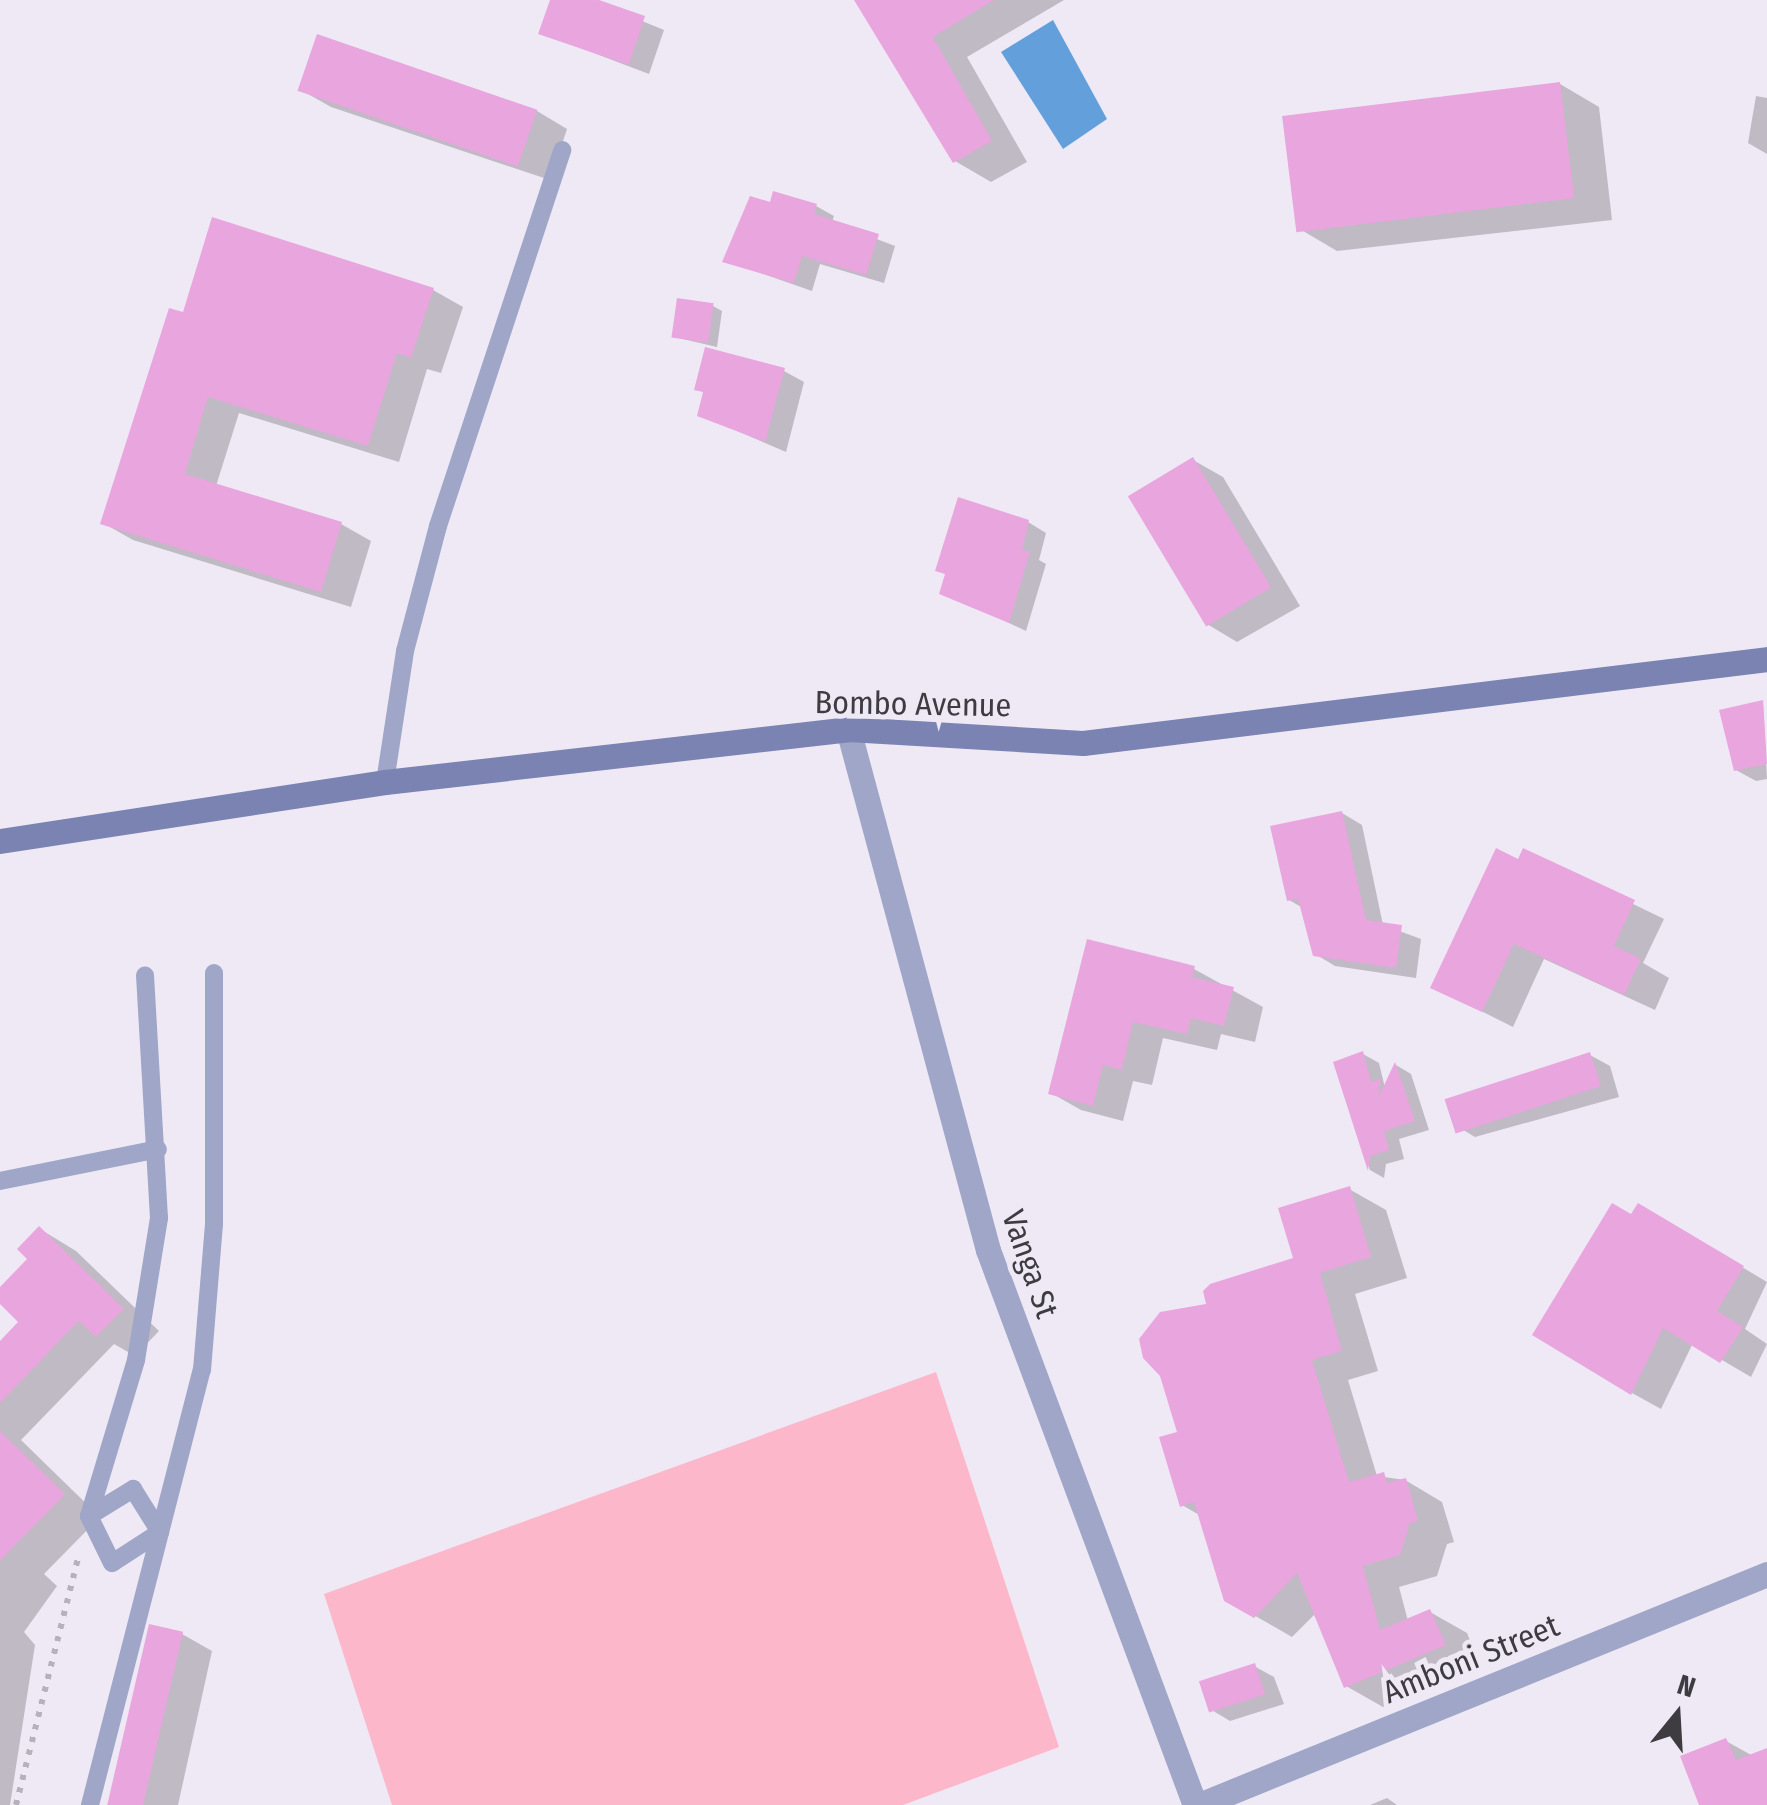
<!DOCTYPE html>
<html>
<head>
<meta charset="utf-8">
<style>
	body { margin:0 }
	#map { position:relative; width:1767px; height:1805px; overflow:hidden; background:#efe9f6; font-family:"Fira Sans Condensed",sans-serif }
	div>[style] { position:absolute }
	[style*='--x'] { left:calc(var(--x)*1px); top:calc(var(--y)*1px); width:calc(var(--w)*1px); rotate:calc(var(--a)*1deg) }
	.green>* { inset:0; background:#fcb7ca }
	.water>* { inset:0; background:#63a0db }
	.shadow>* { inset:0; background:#0003 }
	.building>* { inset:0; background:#e9a5dd; transform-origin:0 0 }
	.path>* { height:6px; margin-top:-3px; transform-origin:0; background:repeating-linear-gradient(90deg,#b6b2bc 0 5px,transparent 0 13px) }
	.lane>* { height:18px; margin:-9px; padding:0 9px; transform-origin:9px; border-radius:9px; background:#9fa6c7 }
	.street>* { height:25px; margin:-12.5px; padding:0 12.5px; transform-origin:12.5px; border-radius:12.5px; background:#9fa6c7 }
	.secondary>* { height:25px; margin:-12.5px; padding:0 12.5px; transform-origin:12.5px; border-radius:12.5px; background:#7b83b3 }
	span { translate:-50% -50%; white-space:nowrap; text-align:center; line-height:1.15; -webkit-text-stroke:10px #efe9f6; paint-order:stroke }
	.street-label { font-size:32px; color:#3e3c41 }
	.north { position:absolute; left:1627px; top:1665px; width:100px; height:100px; -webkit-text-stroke:8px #efe9f6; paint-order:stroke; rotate:18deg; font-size:28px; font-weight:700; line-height:40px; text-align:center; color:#3e3c41 }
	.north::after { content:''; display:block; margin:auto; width:35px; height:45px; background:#3e3c41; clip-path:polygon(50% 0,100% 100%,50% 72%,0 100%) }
</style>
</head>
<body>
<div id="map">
	<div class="green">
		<div style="clip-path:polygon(936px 1372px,1059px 1747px,903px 1805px,392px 1805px,324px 1594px)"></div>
	</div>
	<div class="water">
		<div style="clip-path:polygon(1053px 20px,1107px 119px,1063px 149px,1001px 52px)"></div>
	</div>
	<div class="shadow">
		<div style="clip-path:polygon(553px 0,591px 0,664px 30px,649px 74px,541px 33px)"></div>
		<div style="clip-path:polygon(857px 0,1064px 0,967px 57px,1027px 162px,991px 182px,955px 161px)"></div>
		<div style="clip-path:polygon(1560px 84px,1599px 107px,1612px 220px,1337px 251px,1298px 228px)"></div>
		<div style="clip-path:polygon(301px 90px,537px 111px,567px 129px,550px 180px,331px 107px)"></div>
		<div style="clip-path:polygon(1756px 96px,1767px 98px,1767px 154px,1748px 143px)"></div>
		<div style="clip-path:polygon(772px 205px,816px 206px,834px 216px,832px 222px,895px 246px,884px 283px,820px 264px,812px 291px,726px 261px)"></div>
		<div style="clip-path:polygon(433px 290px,463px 307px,441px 373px,427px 369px,399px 462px,239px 413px,216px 486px,341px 524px,371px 541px,351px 607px,133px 540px,103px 523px,184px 315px)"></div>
		<div style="clip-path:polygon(713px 306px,722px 311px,717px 347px,674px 337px)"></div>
		<div style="clip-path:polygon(784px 371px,804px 382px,786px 452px,700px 415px)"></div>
		<div style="clip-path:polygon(1193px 460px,1223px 477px,1300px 606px,1237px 642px,1207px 624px)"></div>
		<div style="clip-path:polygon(1028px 522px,1046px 533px,1039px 560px,1046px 564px,1026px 631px,942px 592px,947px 575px,938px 570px)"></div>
		<div style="clip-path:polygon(1763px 702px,1767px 779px,1756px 781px,1736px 770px)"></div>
		<div style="clip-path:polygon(1342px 813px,1362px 825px,1383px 925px,1421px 939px,1416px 978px,1335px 966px,1315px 954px,1303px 908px,1289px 900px)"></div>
		<div style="clip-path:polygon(1524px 851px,1664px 919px,1643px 963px,1669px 978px,1655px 1010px,1544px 959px,1513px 1027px,1433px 987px)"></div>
		<div style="clip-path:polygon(1194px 969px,1263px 1007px,1255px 1042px,1221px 1034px,1217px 1050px,1163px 1038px,1152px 1085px,1133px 1081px,1123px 1121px,1081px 1110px,1051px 1093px)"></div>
		<div style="clip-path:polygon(1363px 1054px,1379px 1063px,1385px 1088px,1396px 1065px,1411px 1074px,1429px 1130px,1399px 1139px,1404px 1159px,1386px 1164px,1384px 1178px,1370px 1170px,1336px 1063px)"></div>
		<div style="clip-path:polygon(1590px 1055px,1610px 1066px,1619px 1097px,1475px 1137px,1455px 1125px)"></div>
		<div style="clip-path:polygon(1349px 1189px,1386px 1210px,1407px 1278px,1355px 1294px,1378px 1371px,1348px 1380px,1377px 1476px,1405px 1480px,1442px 1502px,1454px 1542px,1447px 1544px,1437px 1576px,1399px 1587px,1408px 1621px,1430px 1612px,1467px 1633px,1481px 1666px,1383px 1707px,1346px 1686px,1316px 1613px,1292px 1637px,1226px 1599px,1201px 1516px,1182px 1505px,1180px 1434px,1209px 1306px,1296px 1260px)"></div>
		<div style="clip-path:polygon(1632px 1217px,1668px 1223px,1767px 1282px,1745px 1329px,1767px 1344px,1751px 1377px,1693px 1343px,1661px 1409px,1632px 1393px)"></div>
		<div style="clip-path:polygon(40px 1229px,76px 1251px,159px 1331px,135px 1356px,114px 1344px,21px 1440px,100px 1517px,44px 1574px,57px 1586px,24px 1632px,35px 1645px,10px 1805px,0 1805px,0 1344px,22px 1322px,0 1300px,0 1291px,31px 1259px)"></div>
		<div style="clip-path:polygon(182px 1634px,212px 1651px,178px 1805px,111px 1805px)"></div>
		<div style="clip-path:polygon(1254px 1666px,1274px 1677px,1284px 1704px,1230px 1721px,1210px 1709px)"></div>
		<div style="clip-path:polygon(1726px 1741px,1753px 1756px,1767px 1750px,1767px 1805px,1702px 1805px)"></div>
		<div style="clip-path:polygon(1387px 1798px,1397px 1805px,1370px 1805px)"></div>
	</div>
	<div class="building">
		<div style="clip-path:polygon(550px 0,599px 0,645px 16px,629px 65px,538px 34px)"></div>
		<div style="clip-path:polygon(854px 0,994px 0,933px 37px,992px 141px,953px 163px)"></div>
		<div style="left:317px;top:34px;width:233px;height:60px;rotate:19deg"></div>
		<div style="left:1560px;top:82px;width:117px;height:280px;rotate:83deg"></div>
		<div style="clip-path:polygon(773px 191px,817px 204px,814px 214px,879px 234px,866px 275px,802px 256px,794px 283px,722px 262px,750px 196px,770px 202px)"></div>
		<div style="clip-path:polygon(212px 217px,434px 288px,411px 358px,397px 353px,368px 446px,208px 397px,185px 474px,342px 522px,321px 592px,100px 524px,169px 308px,183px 312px)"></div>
		<div style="left:677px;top:298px;width:37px;height:40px;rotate:8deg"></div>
		<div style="clip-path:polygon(705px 347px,785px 368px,765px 442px,697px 416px,703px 392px,694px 390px)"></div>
		<div style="left:1193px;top:457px;width:152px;height:76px;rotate:59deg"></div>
		<div style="clip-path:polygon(958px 497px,1029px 520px,1022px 550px,1030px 552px,1009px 623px,939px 594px,945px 574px,935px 571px)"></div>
		<div style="clip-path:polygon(1763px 700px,1767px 764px,1734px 771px,1719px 710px)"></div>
		<div style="clip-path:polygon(1342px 811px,1366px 920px,1402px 925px,1396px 968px,1313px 956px,1298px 899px,1287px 901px,1270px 826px)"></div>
		<div style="clip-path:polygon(1496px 848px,1518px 859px,1523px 848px,1635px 900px,1614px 946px,1641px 959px,1624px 995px,1514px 944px,1482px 1012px,1430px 988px)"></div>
		<div style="clip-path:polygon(1087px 939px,1195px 966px,1192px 977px,1234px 987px,1224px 1026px,1191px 1018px,1187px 1034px,1133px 1022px,1122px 1070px,1103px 1065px,1093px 1106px,1048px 1094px)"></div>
		<div style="clip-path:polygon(1363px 1051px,1371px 1082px,1381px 1079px,1378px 1098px,1395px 1062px,1415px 1121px,1384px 1131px,1389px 1150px,1370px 1156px,1368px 1171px,1333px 1062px)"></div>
		<div style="left:1590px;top:1052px;width:36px;height:153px;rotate:72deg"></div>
		<div style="clip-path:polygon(1350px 1186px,1371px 1257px,1320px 1273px,1342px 1351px,1312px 1360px,1349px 1482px,1384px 1472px,1387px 1483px,1406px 1478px,1418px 1521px,1410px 1523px,1400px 1555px,1363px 1566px,1380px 1630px,1430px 1609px,1446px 1645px,1344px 1688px,1297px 1573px,1254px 1618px,1224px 1601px,1194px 1502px,1180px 1507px,1159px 1437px,1177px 1432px,1160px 1376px,1143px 1358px,1139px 1339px,1160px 1312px,1206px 1304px,1203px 1291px,1210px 1284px,1293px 1258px,1278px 1208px)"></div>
		<div style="clip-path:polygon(1612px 1203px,1631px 1214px,1638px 1203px,1744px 1266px,1717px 1311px,1743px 1327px,1720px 1363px,1663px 1328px,1631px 1395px,1532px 1335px)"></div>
		<div style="clip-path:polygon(39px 1226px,124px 1309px,96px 1337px,79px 1321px,0 1403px,0 1341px,18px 1322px,0 1304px,0 1287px,27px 1259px,17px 1249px)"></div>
		<div style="clip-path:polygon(0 1431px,65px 1494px,0 1561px)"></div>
		<div style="left:149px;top:1624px;width:35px;height:186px;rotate:13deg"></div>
		<div style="left:1255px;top:1663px;width:33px;height:59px;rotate:72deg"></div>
		<div style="clip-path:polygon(1726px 1738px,1736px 1760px,1767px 1748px,1767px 1805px,1699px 1805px,1680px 1756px)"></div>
	</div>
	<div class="path">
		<div style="--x:16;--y:1805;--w:254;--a:-75.9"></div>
	</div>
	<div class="lane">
		<div style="--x:385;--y:782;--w:133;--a:-81.3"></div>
		<div style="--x:405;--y:651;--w:129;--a:-75.2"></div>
		<div style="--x:438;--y:526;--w:396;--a:-71.7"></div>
		<div style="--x:0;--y:1181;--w:161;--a:-11.4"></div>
		<div style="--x:133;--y:1489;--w:51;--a:57.9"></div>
		<div style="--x:160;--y:1532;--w:57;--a:147.1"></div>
		<div style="--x:112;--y:1563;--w:52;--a:-116.1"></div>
		<div style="--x:89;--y:1516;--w:52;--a:-31.5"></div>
		<div style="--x:89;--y:1516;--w:163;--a:-73.2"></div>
		<div style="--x:136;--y:1360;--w:144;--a:-80.8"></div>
		<div style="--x:159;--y:1218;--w:243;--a:-93.3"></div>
		<div style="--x:90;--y:1805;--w:449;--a:-75.6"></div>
		<div style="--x:202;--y:1370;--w:145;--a:-85.3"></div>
		<div style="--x:214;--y:1225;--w:252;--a:-90"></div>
	</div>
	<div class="street">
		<div style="--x:848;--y:729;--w:539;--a:74.96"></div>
		<div style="--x:988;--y:1250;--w:592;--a:69.55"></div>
		<div style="--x:1199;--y:1805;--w:613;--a:-22.13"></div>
	</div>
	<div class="secondary">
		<div style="--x:0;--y:841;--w:389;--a:-8.7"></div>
		<div style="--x:385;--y:782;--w:466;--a:-6.5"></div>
		<div style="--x:848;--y:729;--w:235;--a:3.4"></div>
		<div style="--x:1083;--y:743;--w:689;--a:-7"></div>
	</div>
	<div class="street-label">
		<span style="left:913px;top:704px;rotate:1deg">Bombo Avenue</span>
		<span style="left:1030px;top:1264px;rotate:71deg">Vanga St</span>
		<span style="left:1471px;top:1659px;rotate:-22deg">Amboni Street</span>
	</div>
	<div class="north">N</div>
</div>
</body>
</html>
